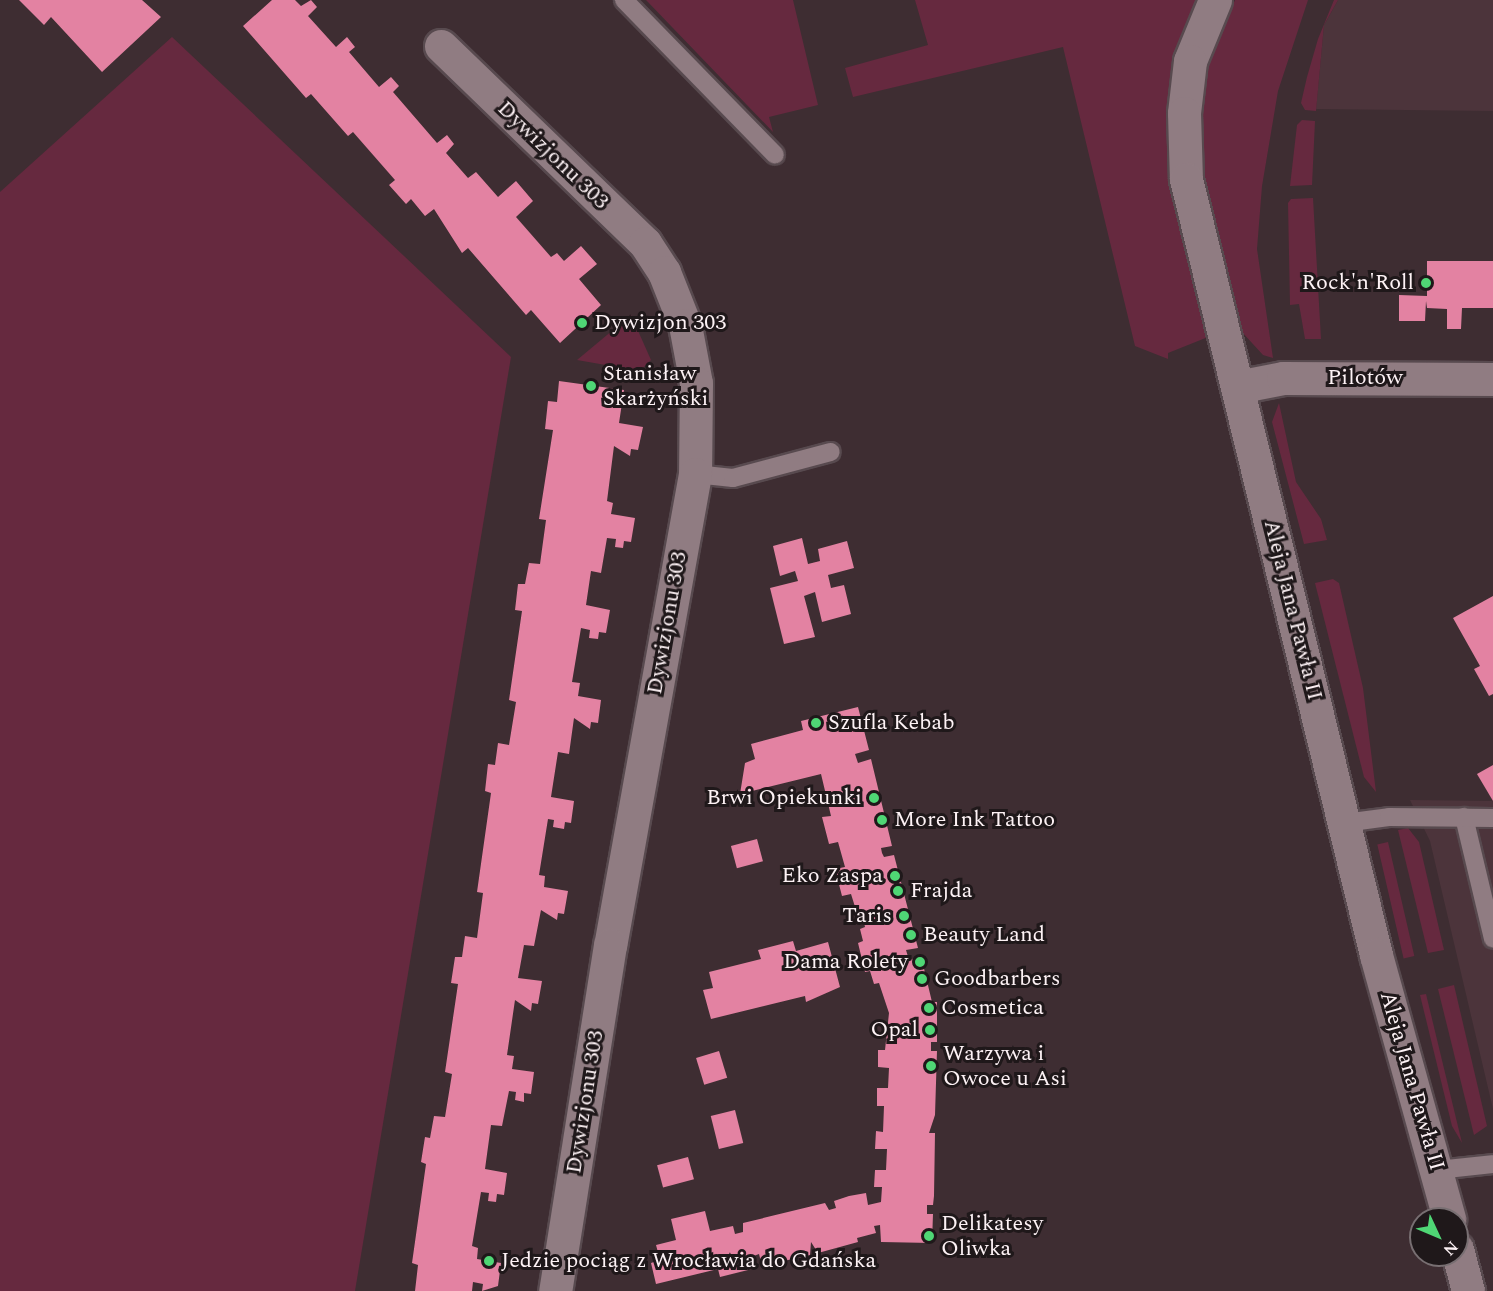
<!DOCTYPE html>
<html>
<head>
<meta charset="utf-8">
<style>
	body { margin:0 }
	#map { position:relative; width:1493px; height:1291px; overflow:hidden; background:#3e2d32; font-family:Spectral,serif }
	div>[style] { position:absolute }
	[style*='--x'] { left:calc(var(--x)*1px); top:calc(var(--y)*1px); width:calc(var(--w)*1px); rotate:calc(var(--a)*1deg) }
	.built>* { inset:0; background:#4c343b }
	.green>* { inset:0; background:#66293f; transform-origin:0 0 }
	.building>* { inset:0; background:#e382a2; transform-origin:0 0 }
	.roads { filter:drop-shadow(2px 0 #584a4f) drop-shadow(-2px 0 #584a4f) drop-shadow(0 2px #584a4f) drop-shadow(0 -2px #584a4f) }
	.service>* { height:18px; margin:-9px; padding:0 9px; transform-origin:9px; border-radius:9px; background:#907c82 }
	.minor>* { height:33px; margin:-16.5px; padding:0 16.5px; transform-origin:16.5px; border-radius:16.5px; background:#907c82 }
	.tertiary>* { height:33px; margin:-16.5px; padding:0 16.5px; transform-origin:16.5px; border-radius:16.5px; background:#907c82 }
	.dots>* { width:16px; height:16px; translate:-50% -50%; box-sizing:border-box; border:3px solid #1f181a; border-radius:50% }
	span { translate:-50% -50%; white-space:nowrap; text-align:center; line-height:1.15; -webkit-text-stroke:6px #1f181a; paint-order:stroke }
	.street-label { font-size:22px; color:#fdf2f5 }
	.poi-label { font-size:22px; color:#fdf2f5 }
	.right { translate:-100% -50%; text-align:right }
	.left { translate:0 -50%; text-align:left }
	.north { position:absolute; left:1409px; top:1207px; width:60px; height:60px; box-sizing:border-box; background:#1f181a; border:2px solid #786f72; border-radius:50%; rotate:134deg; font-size:16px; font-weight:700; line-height:24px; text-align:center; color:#fdf2f5 }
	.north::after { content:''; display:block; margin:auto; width:21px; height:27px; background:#4fd675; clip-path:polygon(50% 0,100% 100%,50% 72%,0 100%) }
</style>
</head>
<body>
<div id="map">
	<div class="built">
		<div style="clip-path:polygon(1338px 0,1493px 0,1493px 111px,1316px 109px,1324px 25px)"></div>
		<div style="clip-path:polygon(1410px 800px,1493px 801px,1493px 1109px,1430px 841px)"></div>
	</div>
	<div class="green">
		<div style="clip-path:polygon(646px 0,793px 0,818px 105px,769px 117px,773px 132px)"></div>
		<div style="clip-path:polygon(915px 0,1197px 0,1171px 87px,1167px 167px,1208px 337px,1168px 353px,1168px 359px,1135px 346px,1063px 47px,853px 97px,845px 68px,928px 45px)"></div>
		<div style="clip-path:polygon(1235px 0,1308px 0,1278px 91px,1262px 186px,1257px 249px,1273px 358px,1263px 355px,1241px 331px,1203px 177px,1202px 90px,1208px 62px)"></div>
		<div style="clip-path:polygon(1334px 0,1338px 0,1324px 25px,1316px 111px,1305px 110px,1301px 103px,1307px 77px,1318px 39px)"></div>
		<div style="clip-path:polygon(172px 37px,511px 357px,355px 1291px,0 1291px,0 192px)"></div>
		<div style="clip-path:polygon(1302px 120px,1315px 121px,1312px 185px,1290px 186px,1297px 125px)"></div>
		<div style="clip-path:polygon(1313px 198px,1321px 339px,1305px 339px,1299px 304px,1290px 305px,1288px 203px,1291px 199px)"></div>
		<div style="clip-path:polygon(631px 315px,651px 360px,640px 371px,577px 360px)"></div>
		<div style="clip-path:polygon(1279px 403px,1296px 482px,1321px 519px,1327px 540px,1304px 544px,1272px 422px)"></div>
		<div style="clip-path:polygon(1333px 579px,1339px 583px,1363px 688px,1376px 792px,1364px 777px,1315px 583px)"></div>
		<div style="clip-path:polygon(1408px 828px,1419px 842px,1444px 950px,1428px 953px,1398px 830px)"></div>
		<div style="left:1388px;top:842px;width:117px;height:11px;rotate:77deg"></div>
		<div style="clip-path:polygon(1454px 985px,1487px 1126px,1474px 1135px,1438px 989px)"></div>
		<div style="clip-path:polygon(1426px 994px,1462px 1143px,1452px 1126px,1420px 995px)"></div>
	</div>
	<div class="building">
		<div style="clip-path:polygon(19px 0,142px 0,161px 17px,102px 72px,51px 17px,44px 25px)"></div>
		<div style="clip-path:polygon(272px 0,295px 0,301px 6px,311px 0,317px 7px,308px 16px,336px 47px,347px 37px,355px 47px,349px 52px,379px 87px,391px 77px,399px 86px,393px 92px,437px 143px,447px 135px,454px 144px,446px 153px,468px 178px,476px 172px,498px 197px,516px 181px,533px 201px,516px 217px,551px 257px,557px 253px,564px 261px,581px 246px,597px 264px,579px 279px,601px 305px,560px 343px,531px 310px,526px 315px,468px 248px,462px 253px,434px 209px,425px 216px,411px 199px,406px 204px,389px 185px,395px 180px,353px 132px,348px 136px,311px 94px,306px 98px,243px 26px)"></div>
		<div style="clip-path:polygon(1427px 261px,1493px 261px,1493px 308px,1462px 308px,1461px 329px,1447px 329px,1447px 309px,1427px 308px,1426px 301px,1425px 321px,1399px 321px,1399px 295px,1427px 296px)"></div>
		<div style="clip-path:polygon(559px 381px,624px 390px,619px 423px,643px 427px,638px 450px,631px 449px,630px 456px,614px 446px,607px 501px,613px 503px,611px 514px,635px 518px,631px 542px,624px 541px,623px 548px,615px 547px,616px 539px,607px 538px,601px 573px,591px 571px,586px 605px,610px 610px,606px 633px,599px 632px,598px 639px,589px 638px,590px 630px,581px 628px,572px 682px,580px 683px,578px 696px,601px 700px,598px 723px,591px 722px,590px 729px,574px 718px,569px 754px,558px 752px,551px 797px,574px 801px,571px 823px,565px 822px,564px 829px,553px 827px,554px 820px,548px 819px,539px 875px,545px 876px,544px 887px,568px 891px,564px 914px,558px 913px,557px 920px,541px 910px,534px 946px,524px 945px,518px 978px,542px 981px,538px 1004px,532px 1003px,531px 1011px,515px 1000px,507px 1055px,514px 1056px,512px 1069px,534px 1072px,531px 1094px,524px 1093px,524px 1102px,515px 1100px,516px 1092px,509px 1091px,502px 1126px,491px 1125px,485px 1169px,507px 1173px,504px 1195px,497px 1194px,496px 1202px,488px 1201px,489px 1193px,481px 1192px,472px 1246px,478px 1248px,477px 1259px,501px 1263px,498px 1286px,482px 1291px,483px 1284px,473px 1282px,472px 1291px,415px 1291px,418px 1265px,412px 1263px,426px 1164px,421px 1162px,425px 1137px,430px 1138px,434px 1116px,445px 1117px,452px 1074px,445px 1072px,458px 984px,451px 983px,455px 957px,462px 957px,465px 936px,477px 938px,483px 893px,477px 892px,491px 793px,485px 791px,488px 764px,495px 765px,498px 743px,509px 745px,516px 702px,509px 700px,522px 611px,515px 610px,518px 584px,525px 584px,529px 563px,540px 564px,546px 520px,539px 519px,553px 430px,545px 429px,548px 401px,557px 402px)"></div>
		<div style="clip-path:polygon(802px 538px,808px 564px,820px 561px,818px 549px,847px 541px,854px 568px,828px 575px,831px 588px,844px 585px,851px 614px,822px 622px,815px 592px,804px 596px,815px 637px,784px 644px,770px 588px,798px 581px,795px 571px,780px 576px,773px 546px)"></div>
		<div style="clip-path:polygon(1493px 596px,1493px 694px,1489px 696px,1474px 669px,1480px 666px,1453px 618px)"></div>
		<div style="clip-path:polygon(858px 707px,869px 750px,855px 754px,858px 763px,871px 759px,892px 846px,881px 848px,882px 853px,884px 857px,894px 855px,918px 948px,906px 950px,909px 960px,921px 956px,932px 1002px,937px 1002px,937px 1042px,931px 1042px,931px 1051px,937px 1051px,935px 1115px,929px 1133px,935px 1133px,934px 1196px,933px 1205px,927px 1205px,927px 1214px,933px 1214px,932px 1243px,881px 1242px,880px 1225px,874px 1226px,876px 1233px,857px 1238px,858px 1242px,818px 1253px,811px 1242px,810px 1255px,762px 1266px,759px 1254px,751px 1257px,752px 1269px,720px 1277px,718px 1269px,656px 1284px,651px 1263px,660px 1260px,656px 1245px,676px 1240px,671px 1219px,705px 1211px,710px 1231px,733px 1226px,735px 1234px,743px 1232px,743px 1223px,825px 1203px,829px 1210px,836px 1208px,834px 1201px,849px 1196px,866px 1193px,868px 1205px,881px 1202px,882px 1187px,874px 1187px,875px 1170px,886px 1170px,887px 1149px,875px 1149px,876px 1131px,883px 1132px,884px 1106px,877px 1106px,877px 1088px,888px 1088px,889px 1068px,878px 1067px,878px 1050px,885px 1050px,889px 1013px,879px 983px,874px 984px,870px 971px,865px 972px,858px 943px,863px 941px,860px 929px,865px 927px,861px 909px,856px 910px,851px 894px,842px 896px,835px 869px,845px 867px,838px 842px,829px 844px,822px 817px,831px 816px,821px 774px,740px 794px,745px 763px,755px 759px,751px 744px,803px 730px,801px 721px)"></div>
		<div style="clip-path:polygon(1493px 765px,1493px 801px,1477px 774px)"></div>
		<div style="left:757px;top:839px;width:23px;height:27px;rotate:75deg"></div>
		<div style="clip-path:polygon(793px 941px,796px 951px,828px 942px,840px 987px,806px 1002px,805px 996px,711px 1019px,703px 990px,713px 988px,709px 972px,761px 959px,758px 950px)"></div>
		<div style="left:719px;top:1051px;width:28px;height:24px;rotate:73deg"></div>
		<div style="left:735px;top:1110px;width:34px;height:25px;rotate:76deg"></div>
		<div style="left:688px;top:1157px;width:23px;height:32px;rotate:75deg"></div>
	</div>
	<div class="roads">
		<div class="service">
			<div style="--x:624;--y:0;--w:216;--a:45.7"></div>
			<div style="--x:695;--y:474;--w:38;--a:6"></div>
			<div style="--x:733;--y:478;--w:101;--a:-14.9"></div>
			<div style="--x:1464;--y:817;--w:125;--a:76.6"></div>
			<div style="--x:1344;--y:823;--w:45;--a:-7.6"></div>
			<div style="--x:1389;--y:817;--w:104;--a:0.6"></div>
			<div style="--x:1437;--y:1170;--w:56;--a:-6.1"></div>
		</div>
		<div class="minor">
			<div style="--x:441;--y:46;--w:284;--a:44"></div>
			<div style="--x:645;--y:243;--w:35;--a:57"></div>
			<div style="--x:664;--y:272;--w:57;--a:68.4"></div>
			<div style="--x:685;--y:325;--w:59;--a:79.3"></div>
			<div style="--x:696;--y:383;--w:91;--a:90.6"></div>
			<div style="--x:695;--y:474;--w:479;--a:100.2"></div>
			<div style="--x:610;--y:945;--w:350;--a:99"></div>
			<div style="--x:1237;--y:387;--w:47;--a:-11.1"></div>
			<div style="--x:1283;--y:378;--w:210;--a:0.3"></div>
		</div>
		<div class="tertiary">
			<div style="--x:1215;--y:0;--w:66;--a:112.3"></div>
			<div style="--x:1190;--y:61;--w:52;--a:96.6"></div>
			<div style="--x:1184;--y:113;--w:66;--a:88.3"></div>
			<div style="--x:1186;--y:179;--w:799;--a:76.24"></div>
			<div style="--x:1376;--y:955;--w:274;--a:74.5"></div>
			<div style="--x:1457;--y:1249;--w:43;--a:75.3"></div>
		</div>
	</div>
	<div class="dots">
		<div style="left:1426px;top:283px;background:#4fd675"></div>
		<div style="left:582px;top:323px;background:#4fd675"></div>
		<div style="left:591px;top:386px;background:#4fd675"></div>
		<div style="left:816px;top:723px;background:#4fd675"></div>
		<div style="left:874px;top:798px;background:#4fd675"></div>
		<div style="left:882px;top:820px;background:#4fd675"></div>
		<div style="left:895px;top:876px;background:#4fd675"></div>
		<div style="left:898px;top:891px;background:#4fd675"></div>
		<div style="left:904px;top:916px;background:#4fd675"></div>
		<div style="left:911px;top:935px;background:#4fd675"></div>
		<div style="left:920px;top:962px;background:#4fd675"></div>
		<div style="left:922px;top:979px;background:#4fd675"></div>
		<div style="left:929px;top:1008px;background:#4fd675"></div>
		<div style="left:930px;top:1030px;background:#4fd675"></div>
		<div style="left:931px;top:1066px;background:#4fd675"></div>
		<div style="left:929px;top:1236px;background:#4fd675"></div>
		<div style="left:489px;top:1261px;background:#4fd675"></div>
	</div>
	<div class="street-label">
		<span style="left:553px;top:155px;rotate:44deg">Dywizjonu 303</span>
		<span style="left:1365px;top:378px">Pilotów</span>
		<span style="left:1293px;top:610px;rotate:76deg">Aleja Jana Pawła II</span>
		<span style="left:667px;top:623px;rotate:-80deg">Dywizjonu 303</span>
		<span style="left:1412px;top:1081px;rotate:74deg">Aleja Jana Pawła II</span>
		<span style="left:585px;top:1102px;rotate:-81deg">Dywizjonu 303</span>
	</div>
	<div class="poi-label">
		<span class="right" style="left:1414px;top:283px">Rock'n'Roll</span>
		<span class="left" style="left:594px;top:323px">Dywizjon 303</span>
		<span class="left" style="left:603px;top:386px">Stanisław<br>Skarżyński</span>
		<span class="left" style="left:828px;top:723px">Szufla Kebab</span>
		<span class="right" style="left:862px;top:798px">Brwi Opiekunki</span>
		<span class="left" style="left:894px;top:820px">More Ink Tattoo</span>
		<span class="right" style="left:883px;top:876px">Eko Zaspa</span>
		<span class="left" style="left:910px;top:891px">Frajda</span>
		<span class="right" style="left:892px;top:916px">Taris</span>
		<span class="left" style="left:923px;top:935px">Beauty Land</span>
		<span class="right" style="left:908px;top:962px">Dama Rolety</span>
		<span class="left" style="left:934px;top:979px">Goodbarbers</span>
		<span class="left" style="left:941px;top:1008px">Cosmetica</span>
		<span class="right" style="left:918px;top:1030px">Opal</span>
		<span class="left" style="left:943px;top:1066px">Warzywa i<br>Owoce u Asi</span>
		<span class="left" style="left:941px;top:1236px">Delikatesy<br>Oliwka</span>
		<span class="left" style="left:501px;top:1261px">Jedzie pociąg z Wrocławia do Gdańska</span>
	</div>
	<div class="north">N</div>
</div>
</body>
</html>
